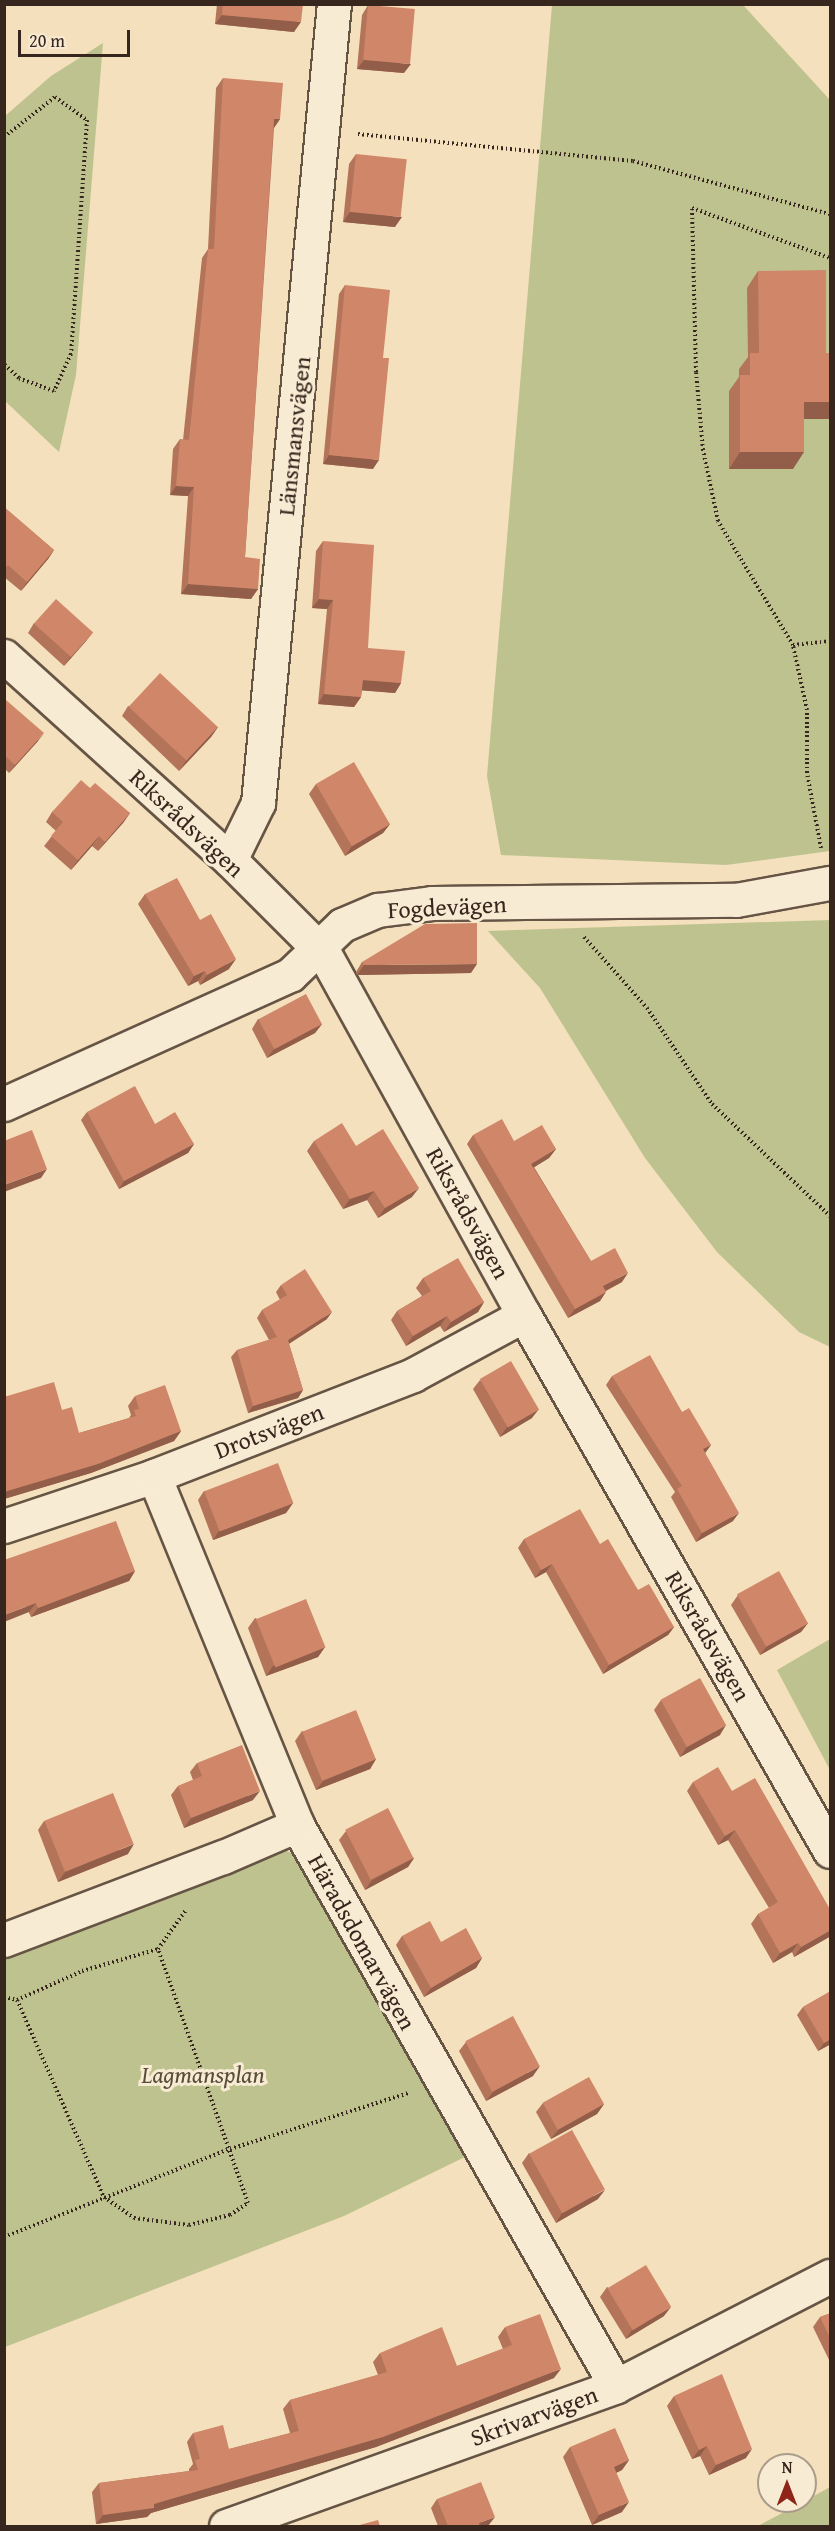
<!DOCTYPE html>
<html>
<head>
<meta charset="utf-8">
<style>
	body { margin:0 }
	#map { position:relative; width:835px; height:2531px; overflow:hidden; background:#f4e0bc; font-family:"Gentium Book Plus",serif }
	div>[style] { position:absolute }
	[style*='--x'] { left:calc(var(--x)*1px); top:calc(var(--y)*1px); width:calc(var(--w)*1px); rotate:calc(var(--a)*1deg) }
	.green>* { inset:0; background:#bec28f }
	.path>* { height:4px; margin-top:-2px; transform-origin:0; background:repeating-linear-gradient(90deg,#36261d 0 1.5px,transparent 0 4.5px) }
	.roads { filter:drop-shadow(2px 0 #665445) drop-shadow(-2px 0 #665445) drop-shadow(0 2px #665445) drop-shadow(0 -2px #665445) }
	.minor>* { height:33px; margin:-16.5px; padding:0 16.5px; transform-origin:16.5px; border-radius:16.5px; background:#f8ebd3 }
	.wall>* { inset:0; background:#b3745a }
	.shaded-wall>* { inset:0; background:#925e4a }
	.building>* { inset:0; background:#d08769; transform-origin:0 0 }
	span { translate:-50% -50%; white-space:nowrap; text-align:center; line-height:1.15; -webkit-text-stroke:6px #f8ebd3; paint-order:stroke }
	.street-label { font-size:24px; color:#36261d }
	.park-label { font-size:24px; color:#584d3a; font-style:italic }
	.frame { position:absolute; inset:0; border:6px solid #36261d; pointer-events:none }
	.north { position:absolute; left:757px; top:2453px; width:60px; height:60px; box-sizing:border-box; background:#f8ebd3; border:2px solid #aa9c8a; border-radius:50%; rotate:0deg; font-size:16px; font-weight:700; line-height:24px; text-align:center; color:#36261d }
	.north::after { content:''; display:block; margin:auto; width:21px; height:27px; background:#8f2418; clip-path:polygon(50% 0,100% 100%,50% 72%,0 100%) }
	.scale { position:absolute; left:18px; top:30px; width:112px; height:27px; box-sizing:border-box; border:3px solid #36261d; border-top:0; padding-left:8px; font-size:18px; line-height:21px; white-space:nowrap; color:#36261d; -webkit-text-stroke:4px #f8ebd3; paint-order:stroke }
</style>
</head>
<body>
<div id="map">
	<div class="green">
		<div style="clip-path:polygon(552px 5px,743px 5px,830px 100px,830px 851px,726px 865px,501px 855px,487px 776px)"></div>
		<div style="clip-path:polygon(103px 43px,76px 375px,59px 452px,5px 401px,5px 116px,51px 76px)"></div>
		<div style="clip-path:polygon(830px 920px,830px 1347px,799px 1332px,717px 1252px,645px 1158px,540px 988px,488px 931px)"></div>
		<div style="clip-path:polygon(830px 1639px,830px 1770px,777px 1670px)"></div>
		<div style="clip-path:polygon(282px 1849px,294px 1854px,469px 2155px,344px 2216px,5px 2347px,5px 1957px)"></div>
		<div style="clip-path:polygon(830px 2487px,830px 2526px,758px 2526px,805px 2501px)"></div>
	</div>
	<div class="path">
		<div style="--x:358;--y:134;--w:276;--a:5.6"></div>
		<div style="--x:633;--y:161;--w:204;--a:15.1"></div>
		<div style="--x:4;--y:137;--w:65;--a:-38.1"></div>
		<div style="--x:55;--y:97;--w:39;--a:36"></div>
		<div style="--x:87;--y:120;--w:235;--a:93.9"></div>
		<div style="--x:71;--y:354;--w:41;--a:114.7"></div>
		<div style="--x:54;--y:391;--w:37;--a:-160"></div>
		<div style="--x:19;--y:378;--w:21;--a:-137"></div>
		<div style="--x:793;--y:645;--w:37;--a:-6"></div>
		<div style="--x:821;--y:848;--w:76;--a:-100.6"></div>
		<div style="--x:807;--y:773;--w:63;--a:-90"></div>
		<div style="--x:807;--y:710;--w:66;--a:-102.2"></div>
		<div style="--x:793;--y:645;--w:145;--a:-121.2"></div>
		<div style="--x:718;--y:521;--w:73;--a:-101.9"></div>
		<div style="--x:703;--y:450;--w:78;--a:-95.1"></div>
		<div style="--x:696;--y:372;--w:164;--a:-91.4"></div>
		<div style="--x:692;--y:208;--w:147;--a:19.9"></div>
		<div style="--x:584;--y:937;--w:95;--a:48.4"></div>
		<div style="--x:647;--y:1008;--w:116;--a:55.9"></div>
		<div style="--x:712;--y:1104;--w:163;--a:43.5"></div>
		<div style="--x:4;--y:1997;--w:13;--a:13"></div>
		<div style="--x:17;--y:2000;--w:215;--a:66.2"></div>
		<div style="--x:104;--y:2197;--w:37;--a:35"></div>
		<div style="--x:134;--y:2218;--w:55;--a:7.3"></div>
		<div style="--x:189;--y:2225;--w:42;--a:-13.7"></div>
		<div style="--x:230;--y:2215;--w:22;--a:-34"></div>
		<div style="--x:248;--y:2203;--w:269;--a:-109.5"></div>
		<div style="--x:158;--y:1949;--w:48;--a:-54.3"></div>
		<div style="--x:17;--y:2000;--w:71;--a:-24"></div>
		<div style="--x:82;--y:1971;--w:79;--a:-16.1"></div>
		<div style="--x:4;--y:2237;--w:243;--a:-21.3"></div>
		<div style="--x:230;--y:2149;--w:188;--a:-17.4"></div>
	</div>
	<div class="roads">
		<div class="minor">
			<div style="--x:4;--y:656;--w:304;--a:42.1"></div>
			<div style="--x:230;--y:860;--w:134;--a:45"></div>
			<div style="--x:325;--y:955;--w:411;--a:61.1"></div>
			<div style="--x:524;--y:1315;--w:617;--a:60.28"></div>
			<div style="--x:230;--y:860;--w:64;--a:-63.8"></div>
			<div style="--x:258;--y:803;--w:803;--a:-84.57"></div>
			<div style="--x:4;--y:1104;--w:314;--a:-24.3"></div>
			<div style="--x:290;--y:975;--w:72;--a:-43.9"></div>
			<div style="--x:342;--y:925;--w:39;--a:-23"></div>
			<div style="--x:378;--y:910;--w:54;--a:-7.4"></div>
			<div style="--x:432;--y:903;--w:304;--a:-0.6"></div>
			<div style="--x:736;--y:900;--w:96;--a:-10.3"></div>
			<div style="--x:154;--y:1476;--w:377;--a:67.7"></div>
			<div style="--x:297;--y:1825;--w:645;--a:60.38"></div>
			<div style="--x:4;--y:1526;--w:158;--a:-18.4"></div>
			<div style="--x:154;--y:1476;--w:278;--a:-21.3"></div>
			<div style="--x:413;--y:1375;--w:126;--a:-28.4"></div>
			<div style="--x:4;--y:1940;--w:234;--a:-20.8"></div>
			<div style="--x:223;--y:1857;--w:81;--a:-23.4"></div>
			<div style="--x:226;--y:2526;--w:414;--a:-19.7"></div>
			<div style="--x:616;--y:2386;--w:241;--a:-27.2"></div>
		</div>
	</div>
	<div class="wall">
		<div style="clip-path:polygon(217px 4px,303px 4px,294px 32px,215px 24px)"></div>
		<div style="clip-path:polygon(368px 5px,404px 73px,357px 69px,362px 15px)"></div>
		<div style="clip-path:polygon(223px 78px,280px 119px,274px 128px,245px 557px,258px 589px,251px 599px,181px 594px,188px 496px,170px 495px,173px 449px,180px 439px,183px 440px,202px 258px,208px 249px,216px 88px)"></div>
		<div style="clip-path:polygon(356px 154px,395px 227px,343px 222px,349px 164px)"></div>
		<div style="clip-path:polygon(758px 271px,826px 353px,831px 419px,804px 419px,793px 469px,729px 469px,729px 391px,739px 377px,739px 369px,748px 357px,747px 288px)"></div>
		<div style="clip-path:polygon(345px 285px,383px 358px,373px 469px,323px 464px,339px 294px)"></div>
		<div style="clip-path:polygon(4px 507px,54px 550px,48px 559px,21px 591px,4px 577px)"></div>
		<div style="clip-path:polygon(323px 541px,368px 648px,401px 683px,395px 693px,362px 690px,361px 697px,354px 707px,318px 704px,327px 609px,312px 608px,316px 551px)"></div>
		<div style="clip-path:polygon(34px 623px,93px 632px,86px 641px,64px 666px,28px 633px)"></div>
		<div style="clip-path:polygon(4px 701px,38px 741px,9px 773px,4px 768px)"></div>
		<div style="clip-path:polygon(128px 706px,218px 727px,211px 737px,179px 771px,122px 716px)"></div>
		<div style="clip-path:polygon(316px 784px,390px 824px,383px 833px,345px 856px,309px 794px)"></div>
		<div style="clip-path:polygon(90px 788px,130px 813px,123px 823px,98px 851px,92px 846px,71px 870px,44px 846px,56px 831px,46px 822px,52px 812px)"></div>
		<div style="clip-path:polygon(145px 894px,200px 920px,229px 969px,200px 985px,198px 981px,188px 986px,138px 904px)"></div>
		<div style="clip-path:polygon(362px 962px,471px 973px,357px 975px,356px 972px)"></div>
		<div style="clip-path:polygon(258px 1019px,322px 1024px,315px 1033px,267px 1058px,252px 1029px)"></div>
		<div style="clip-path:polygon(87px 1112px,194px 1144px,188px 1153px,119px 1189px,81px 1120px)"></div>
		<div style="clip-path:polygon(473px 1135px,514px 1141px,556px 1149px,549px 1158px,534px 1167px,591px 1261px,622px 1282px,606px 1291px,600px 1301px,568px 1318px,467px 1144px)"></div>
		<div style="clip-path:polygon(314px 1141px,356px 1146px,412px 1197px,378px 1218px,367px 1200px,343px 1209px,307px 1151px)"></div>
		<div style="clip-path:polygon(423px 1278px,484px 1302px,478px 1312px,444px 1332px,440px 1326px,406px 1346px,391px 1320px,397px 1311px,422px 1296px,416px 1288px)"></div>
		<div style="clip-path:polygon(281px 1285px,327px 1319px,289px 1344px,303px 1390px,298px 1398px,248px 1413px,231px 1357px,237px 1350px,269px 1340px,257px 1318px,262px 1310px,280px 1300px,276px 1292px)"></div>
		<div style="clip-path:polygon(612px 1376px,682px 1412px,711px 1445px,705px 1453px,733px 1521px,696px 1542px,671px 1497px,675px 1492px,606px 1385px)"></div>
		<div style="clip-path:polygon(480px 1380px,532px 1418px,500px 1437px,473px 1389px)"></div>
		<div style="clip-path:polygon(135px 1396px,181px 1431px,174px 1441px,91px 1473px,4px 1499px,4px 1397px,62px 1410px,79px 1433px,129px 1418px,131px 1415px,128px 1406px)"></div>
		<div style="clip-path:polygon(204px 1491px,293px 1503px,286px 1513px,213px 1540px,198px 1500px)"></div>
		<div style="clip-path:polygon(524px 1539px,600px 1544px,638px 1590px,674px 1627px,668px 1635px,603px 1674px,546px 1572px,535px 1578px,518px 1548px)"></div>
		<div style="clip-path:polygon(4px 1560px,135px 1571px,129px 1581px,31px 1617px)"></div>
		<div style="clip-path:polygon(738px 1595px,808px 1623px,801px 1632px,760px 1655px,731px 1605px)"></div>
		<div style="clip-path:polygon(255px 1618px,325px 1647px,318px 1657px,266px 1676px,248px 1628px)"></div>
		<div style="clip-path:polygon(661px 1700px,720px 1735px,680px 1757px,654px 1710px)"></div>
		<div style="clip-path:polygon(302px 1731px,376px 1759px,370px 1769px,316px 1790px,295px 1741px)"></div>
		<div style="clip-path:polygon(197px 1763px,253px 1800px,184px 1828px,171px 1795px,178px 1786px,193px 1780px,190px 1772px)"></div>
		<div style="clip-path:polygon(693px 1782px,732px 1791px,831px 1911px,831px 1936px,794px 1957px,792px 1952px,773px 1963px,751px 1924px,758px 1914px,769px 1908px,728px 1840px,718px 1845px,687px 1791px)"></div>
		<div style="clip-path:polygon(44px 1821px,128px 1854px,58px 1882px,38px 1830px)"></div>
		<div style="clip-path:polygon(346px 1831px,414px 1858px,408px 1867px,365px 1890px,339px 1840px)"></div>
		<div style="clip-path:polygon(402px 1936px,441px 1942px,482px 1958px,476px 1968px,424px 1997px,396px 1945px)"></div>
		<div style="clip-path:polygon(831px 1991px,831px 2044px,818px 2051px,797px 2015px,803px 2007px)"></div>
		<div style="clip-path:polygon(466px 2042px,533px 2076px,486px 2101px,459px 2051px)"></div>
		<div style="clip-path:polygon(543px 2103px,604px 2104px,597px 2114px,551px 2139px,536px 2112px)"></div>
		<div style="clip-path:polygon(529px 2153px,598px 2199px,556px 2223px,522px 2163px)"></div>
		<div style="clip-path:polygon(607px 2287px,664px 2316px,626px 2339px,600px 2297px)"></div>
		<div style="clip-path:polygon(831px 2313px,831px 2364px,813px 2327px,820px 2317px)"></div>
		<div style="clip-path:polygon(505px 2327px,554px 2378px,376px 2447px,151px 2513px,147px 2517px,96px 2524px,92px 2492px,99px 2483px,189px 2471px,189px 2469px,193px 2464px,187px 2442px,193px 2433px,229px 2449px,290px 2433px,283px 2409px,290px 2400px,378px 2375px,373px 2362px,380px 2353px,457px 2366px,503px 2349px,498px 2337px)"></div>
		<div style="clip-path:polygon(674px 2396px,746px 2458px,709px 2475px,700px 2456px,692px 2459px,667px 2406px)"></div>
		<div style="clip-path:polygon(570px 2447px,629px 2460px,622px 2470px,616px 2473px,622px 2512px,592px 2525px,563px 2457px)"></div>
		<div style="clip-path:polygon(437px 2499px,488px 2526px,438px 2526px,431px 2508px)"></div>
	</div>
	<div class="shaded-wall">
		<div style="clip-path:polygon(222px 15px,301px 22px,294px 32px,215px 24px)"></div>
		<div style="clip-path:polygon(364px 60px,411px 64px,404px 73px,357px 69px)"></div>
		<div style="clip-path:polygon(274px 119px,280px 119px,273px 129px)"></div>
		<div style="clip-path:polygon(350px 212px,402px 217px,395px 227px,343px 222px)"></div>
		<div style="clip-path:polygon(804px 402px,831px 402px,831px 419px,793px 419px)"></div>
		<div style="clip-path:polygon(740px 452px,804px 452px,793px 469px,729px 469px)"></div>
		<div style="clip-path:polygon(329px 455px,379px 460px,373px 469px,323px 464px)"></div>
		<div style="clip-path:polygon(176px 486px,194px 487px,188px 496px,170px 495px)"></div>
		<div style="clip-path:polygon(54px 550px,48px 559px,21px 591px,27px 582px)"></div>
		<div style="clip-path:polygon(188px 584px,258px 589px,251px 599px,181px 594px)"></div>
		<div style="clip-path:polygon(319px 599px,333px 600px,327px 609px,312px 608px)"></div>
		<div style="clip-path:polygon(93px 632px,86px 641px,64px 666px,71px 656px)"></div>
		<div style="clip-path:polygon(363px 680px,401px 683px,395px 693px,356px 690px)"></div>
		<div style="clip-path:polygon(324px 694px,361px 697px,354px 707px,318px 704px)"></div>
		<div style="clip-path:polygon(218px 727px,211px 737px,179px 771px,186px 761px)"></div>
		<div style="clip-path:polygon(44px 733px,38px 741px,9px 773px,15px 765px)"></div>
		<div style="clip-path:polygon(130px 813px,123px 823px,98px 851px,105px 842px)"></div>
		<div style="clip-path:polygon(390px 824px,383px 833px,345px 856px,352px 846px)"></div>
		<div style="clip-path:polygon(99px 836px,92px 846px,71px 870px,78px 860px)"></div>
		<div style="clip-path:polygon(236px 959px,229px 969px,200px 985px,207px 975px)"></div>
		<div style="clip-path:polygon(477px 964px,471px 973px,357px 975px,364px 965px)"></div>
		<div style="clip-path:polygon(205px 971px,198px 981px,188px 986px,194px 976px)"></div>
		<div style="clip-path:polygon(322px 1024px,315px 1033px,267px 1058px,274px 1049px)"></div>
		<div style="clip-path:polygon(194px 1144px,188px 1153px,119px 1189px,124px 1181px)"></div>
		<div style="clip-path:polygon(556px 1149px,549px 1158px,525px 1173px,531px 1164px)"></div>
		<div style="clip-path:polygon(47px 1169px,41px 1178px,4px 1192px,4px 1185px)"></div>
		<div style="clip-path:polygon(419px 1188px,412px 1197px,378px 1218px,385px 1208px)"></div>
		<div style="clip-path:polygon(374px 1191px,367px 1200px,343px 1209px,350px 1199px)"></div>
		<div style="clip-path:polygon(628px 1273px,622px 1282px,597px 1295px,603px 1286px)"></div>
		<div style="clip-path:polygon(606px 1292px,600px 1301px,568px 1318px,575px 1309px)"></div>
		<div style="clip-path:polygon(484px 1302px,478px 1312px,444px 1332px,451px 1322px)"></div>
		<div style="clip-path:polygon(332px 1312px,327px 1319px,282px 1348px,288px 1340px)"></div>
		<div style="clip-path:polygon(447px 1316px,440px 1326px,406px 1346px,413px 1336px)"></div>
		<div style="clip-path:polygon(303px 1390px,298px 1398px,248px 1413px,253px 1406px)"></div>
		<div style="clip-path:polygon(539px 1409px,532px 1418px,500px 1437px,507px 1427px)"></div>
		<div style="clip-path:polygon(181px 1431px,174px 1441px,91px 1473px,4px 1499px,4px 1492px)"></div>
		<div style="clip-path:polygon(711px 1445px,705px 1453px,703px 1449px)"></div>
		<div style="clip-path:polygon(293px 1503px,286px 1513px,213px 1540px,219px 1531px)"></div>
		<div style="clip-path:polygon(739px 1513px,733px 1521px,696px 1542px,702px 1533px)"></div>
		<div style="clip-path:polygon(552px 1564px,546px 1572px,535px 1578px,541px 1570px)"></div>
		<div style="clip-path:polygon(135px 1571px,129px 1581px,31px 1617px,38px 1608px)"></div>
		<div style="clip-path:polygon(36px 1603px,29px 1612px,4px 1622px,4px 1615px)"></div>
		<div style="clip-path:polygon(808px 1623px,801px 1632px,760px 1655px,767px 1646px)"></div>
		<div style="clip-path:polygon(674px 1627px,668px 1635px,603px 1674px,609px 1665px)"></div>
		<div style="clip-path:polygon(325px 1647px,318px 1657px,266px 1676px,273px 1666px)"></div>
		<div style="clip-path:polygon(726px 1725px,720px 1735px,680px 1757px,687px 1747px)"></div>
		<div style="clip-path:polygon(376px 1759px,370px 1769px,316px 1790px,323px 1781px)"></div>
		<div style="clip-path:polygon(260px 1791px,253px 1800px,184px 1828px,191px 1818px)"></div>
		<div style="clip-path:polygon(735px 1830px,728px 1840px,718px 1845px,725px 1836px)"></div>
		<div style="clip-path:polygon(134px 1844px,128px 1854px,58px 1882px,65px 1872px)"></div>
		<div style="clip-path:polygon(414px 1858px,408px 1867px,365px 1890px,372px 1880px)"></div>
		<div style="clip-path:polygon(831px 1930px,831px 1936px,794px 1957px,801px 1947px)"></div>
		<div style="clip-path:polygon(798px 1943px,792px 1952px,773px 1963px,780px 1953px)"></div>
		<div style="clip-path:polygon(482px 1958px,476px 1968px,424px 1997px,431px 1988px)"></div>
		<div style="clip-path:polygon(831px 2039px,831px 2044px,818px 2051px,824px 2043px)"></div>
		<div style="clip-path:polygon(540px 2066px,533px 2076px,486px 2101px,493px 2092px)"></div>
		<div style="clip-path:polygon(604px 2104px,597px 2114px,551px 2139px,558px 2130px)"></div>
		<div style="clip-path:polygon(605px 2190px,598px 2199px,556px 2223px,562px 2213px)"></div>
		<div style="clip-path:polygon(671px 2307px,664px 2316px,626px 2339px,632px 2330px)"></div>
		<div style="clip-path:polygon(561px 2369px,554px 2378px,376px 2447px,151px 2513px,147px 2517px,96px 2524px,103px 2515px,154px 2504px)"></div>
		<div style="clip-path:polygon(707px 2446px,700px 2456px,692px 2459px,699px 2450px)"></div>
		<div style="clip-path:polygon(752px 2449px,746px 2458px,709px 2475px,716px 2465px)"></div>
		<div style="clip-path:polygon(629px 2460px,622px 2470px,607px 2477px,614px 2467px)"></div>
		<div style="clip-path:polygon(629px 2502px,622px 2512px,592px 2525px,599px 2515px)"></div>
		<div style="clip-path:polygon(495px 2517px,488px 2526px,476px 2526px,479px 2523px)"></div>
	</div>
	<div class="building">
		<div style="clip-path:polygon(223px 4px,303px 4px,301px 22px,222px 15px)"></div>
		<div style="left:368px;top:5px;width:47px;height:55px;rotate:5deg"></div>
		<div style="clip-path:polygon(223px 78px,283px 83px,280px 119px,274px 119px,245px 557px,260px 559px,258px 589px,188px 584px,194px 487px,176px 486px,180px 439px,189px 440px,208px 249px,214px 249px)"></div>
		<div style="left:356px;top:154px;width:51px;height:58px;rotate:6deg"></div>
		<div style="clip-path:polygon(826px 270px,826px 353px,831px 353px,831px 402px,804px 402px,804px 452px,740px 452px,740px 375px,750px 375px,750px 353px,759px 353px,758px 271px)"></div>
		<div style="clip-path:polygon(345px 285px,390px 290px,383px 358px,389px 358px,379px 460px,329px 455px)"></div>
		<div style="clip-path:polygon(4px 507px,54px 550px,27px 582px,8px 565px,4px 569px)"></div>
		<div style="clip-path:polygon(323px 541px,374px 545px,368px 648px,405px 651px,401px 683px,363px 680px,361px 697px,324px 694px,333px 600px,319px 599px)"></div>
		<div style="left:56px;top:599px;width:50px;height:33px;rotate:42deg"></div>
		<div style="left:160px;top:673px;width:79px;height:46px;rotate:43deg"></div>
		<div style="clip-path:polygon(6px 700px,44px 733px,15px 765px,4px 755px,4px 701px)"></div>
		<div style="left:354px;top:762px;width:72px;height:44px;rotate:60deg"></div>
		<div style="clip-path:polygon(81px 780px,90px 788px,95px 783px,130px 813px,105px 842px,99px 836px,78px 860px,51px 836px,63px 822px,52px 812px)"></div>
		<div style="clip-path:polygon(177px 878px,200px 920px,211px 914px,236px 959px,207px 975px,205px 971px,194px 976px,145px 894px)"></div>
		<div style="clip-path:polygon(477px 923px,477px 964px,364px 965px,362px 962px,425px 924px)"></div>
		<div style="left:306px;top:994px;width:34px;height:54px;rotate:62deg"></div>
		<div style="clip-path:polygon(135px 1086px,155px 1124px,175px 1112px,194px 1144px,124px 1181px,87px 1112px)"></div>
		<div style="clip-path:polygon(502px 1119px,514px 1141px,542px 1125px,556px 1149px,531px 1164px,591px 1261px,615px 1248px,628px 1273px,603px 1286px,606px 1292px,575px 1309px,473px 1135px)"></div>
		<div style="clip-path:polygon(342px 1123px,356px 1146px,383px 1129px,419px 1188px,385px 1208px,374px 1191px,350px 1199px,314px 1141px)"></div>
		<div style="clip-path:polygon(32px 1130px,47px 1169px,4px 1185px,4px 1141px)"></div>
		<div style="clip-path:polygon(458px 1258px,484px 1302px,451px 1322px,447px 1316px,413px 1336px,397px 1311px,431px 1291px,423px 1278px)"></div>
		<div style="clip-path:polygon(305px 1269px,332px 1312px,288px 1340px,303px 1390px,253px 1406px,237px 1350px,277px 1337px,262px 1310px,287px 1295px,281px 1285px)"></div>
		<div style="clip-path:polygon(650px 1355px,682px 1412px,689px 1408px,711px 1445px,703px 1449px,739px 1513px,702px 1533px,677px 1489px,682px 1486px,612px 1376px)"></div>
		<div style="left:511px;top:1361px;width:56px;height:36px;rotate:60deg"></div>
		<div style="clip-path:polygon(54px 1382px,62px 1410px,72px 1407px,79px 1433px,136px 1416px,134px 1410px,139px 1409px,135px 1396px,165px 1385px,181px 1431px,98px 1464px,4px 1492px,4px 1397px)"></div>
		<div style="left:278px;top:1463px;width:43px;height:79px;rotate:69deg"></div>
		<div style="clip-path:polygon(580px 1509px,600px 1544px,608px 1539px,638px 1590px,649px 1584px,674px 1627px,609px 1665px,552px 1564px,541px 1570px,524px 1539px)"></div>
		<div style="clip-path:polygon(116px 1521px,135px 1571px,38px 1608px,36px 1603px,4px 1615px,4px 1560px)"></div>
		<div style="left:779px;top:1571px;width:60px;height:48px;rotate:61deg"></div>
		<div style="left:306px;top:1599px;width:52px;height:54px;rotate:68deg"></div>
		<div style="left:700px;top:1678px;width:54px;height:45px;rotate:61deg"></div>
		<div style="left:356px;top:1710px;width:53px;height:58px;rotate:68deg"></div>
		<div style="clip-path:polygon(242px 1745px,260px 1791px,191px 1818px,178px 1786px,202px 1776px,197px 1763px)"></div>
		<div style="clip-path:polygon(718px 1767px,732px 1791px,755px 1778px,831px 1911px,831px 1930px,801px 1947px,798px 1943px,780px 1953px,758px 1914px,778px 1902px,735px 1830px,725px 1836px,693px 1782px)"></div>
		<div style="left:113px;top:1793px;width:55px;height:74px;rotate:68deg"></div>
		<div style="left:388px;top:1808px;width:56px;height:48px;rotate:63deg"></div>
		<div style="clip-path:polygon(430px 1921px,441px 1942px,466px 1928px,482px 1958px,431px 1988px,402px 1936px)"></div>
		<div style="clip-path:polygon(831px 1991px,831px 2039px,824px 2043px,803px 2007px)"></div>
		<div style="left:513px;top:2016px;width:57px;height:54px;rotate:62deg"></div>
		<div style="left:589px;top:2077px;width:31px;height:53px;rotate:61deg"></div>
		<div style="left:572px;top:2130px;width:68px;height:49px;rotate:61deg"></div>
		<div style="left:646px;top:2265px;width:49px;height:45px;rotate:59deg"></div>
		<div style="clip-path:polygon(831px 2313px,831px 2340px,820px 2317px)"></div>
		<div style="clip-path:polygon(540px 2314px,561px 2369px,383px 2437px,154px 2504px,154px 2508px,103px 2515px,99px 2483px,198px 2470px,195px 2460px,200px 2459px,193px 2433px,223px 2425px,229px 2449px,299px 2431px,290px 2400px,387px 2372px,380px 2353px,442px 2327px,457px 2366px,512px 2345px,505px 2327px)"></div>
		<div style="clip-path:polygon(722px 2374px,752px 2449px,716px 2465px,707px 2446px,699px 2450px,674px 2396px)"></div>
		<div style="clip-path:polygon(615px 2428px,629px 2460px,614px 2467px,629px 2502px,599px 2515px,570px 2447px)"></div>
		<div style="clip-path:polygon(481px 2482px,495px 2517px,479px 2523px,480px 2526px,448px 2526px,437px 2499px)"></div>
		<div style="clip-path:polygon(378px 2520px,380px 2526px,356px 2526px)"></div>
	</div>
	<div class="street-label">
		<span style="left:294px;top:436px;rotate:-84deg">Länsmansvägen</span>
		<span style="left:187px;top:823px;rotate:43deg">Riksrådsvägen</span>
		<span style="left:447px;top:907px;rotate:-3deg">Fogdevägen</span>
		<span style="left:468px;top:1213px;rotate:61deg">Riksrådsvägen</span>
		<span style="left:269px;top:1431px;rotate:-21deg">Drotsvägen</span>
		<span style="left:708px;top:1636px;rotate:60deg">Riksrådsvägen</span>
		<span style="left:362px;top:1942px;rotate:61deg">Häradsdomarvägen</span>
		<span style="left:534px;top:2416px;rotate:-20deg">Skrivarvägen</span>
	</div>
	<div class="park-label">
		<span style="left:203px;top:2075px">Lagmansplan</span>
	</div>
	<div class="frame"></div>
	<div class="north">N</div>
	<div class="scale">20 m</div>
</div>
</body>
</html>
